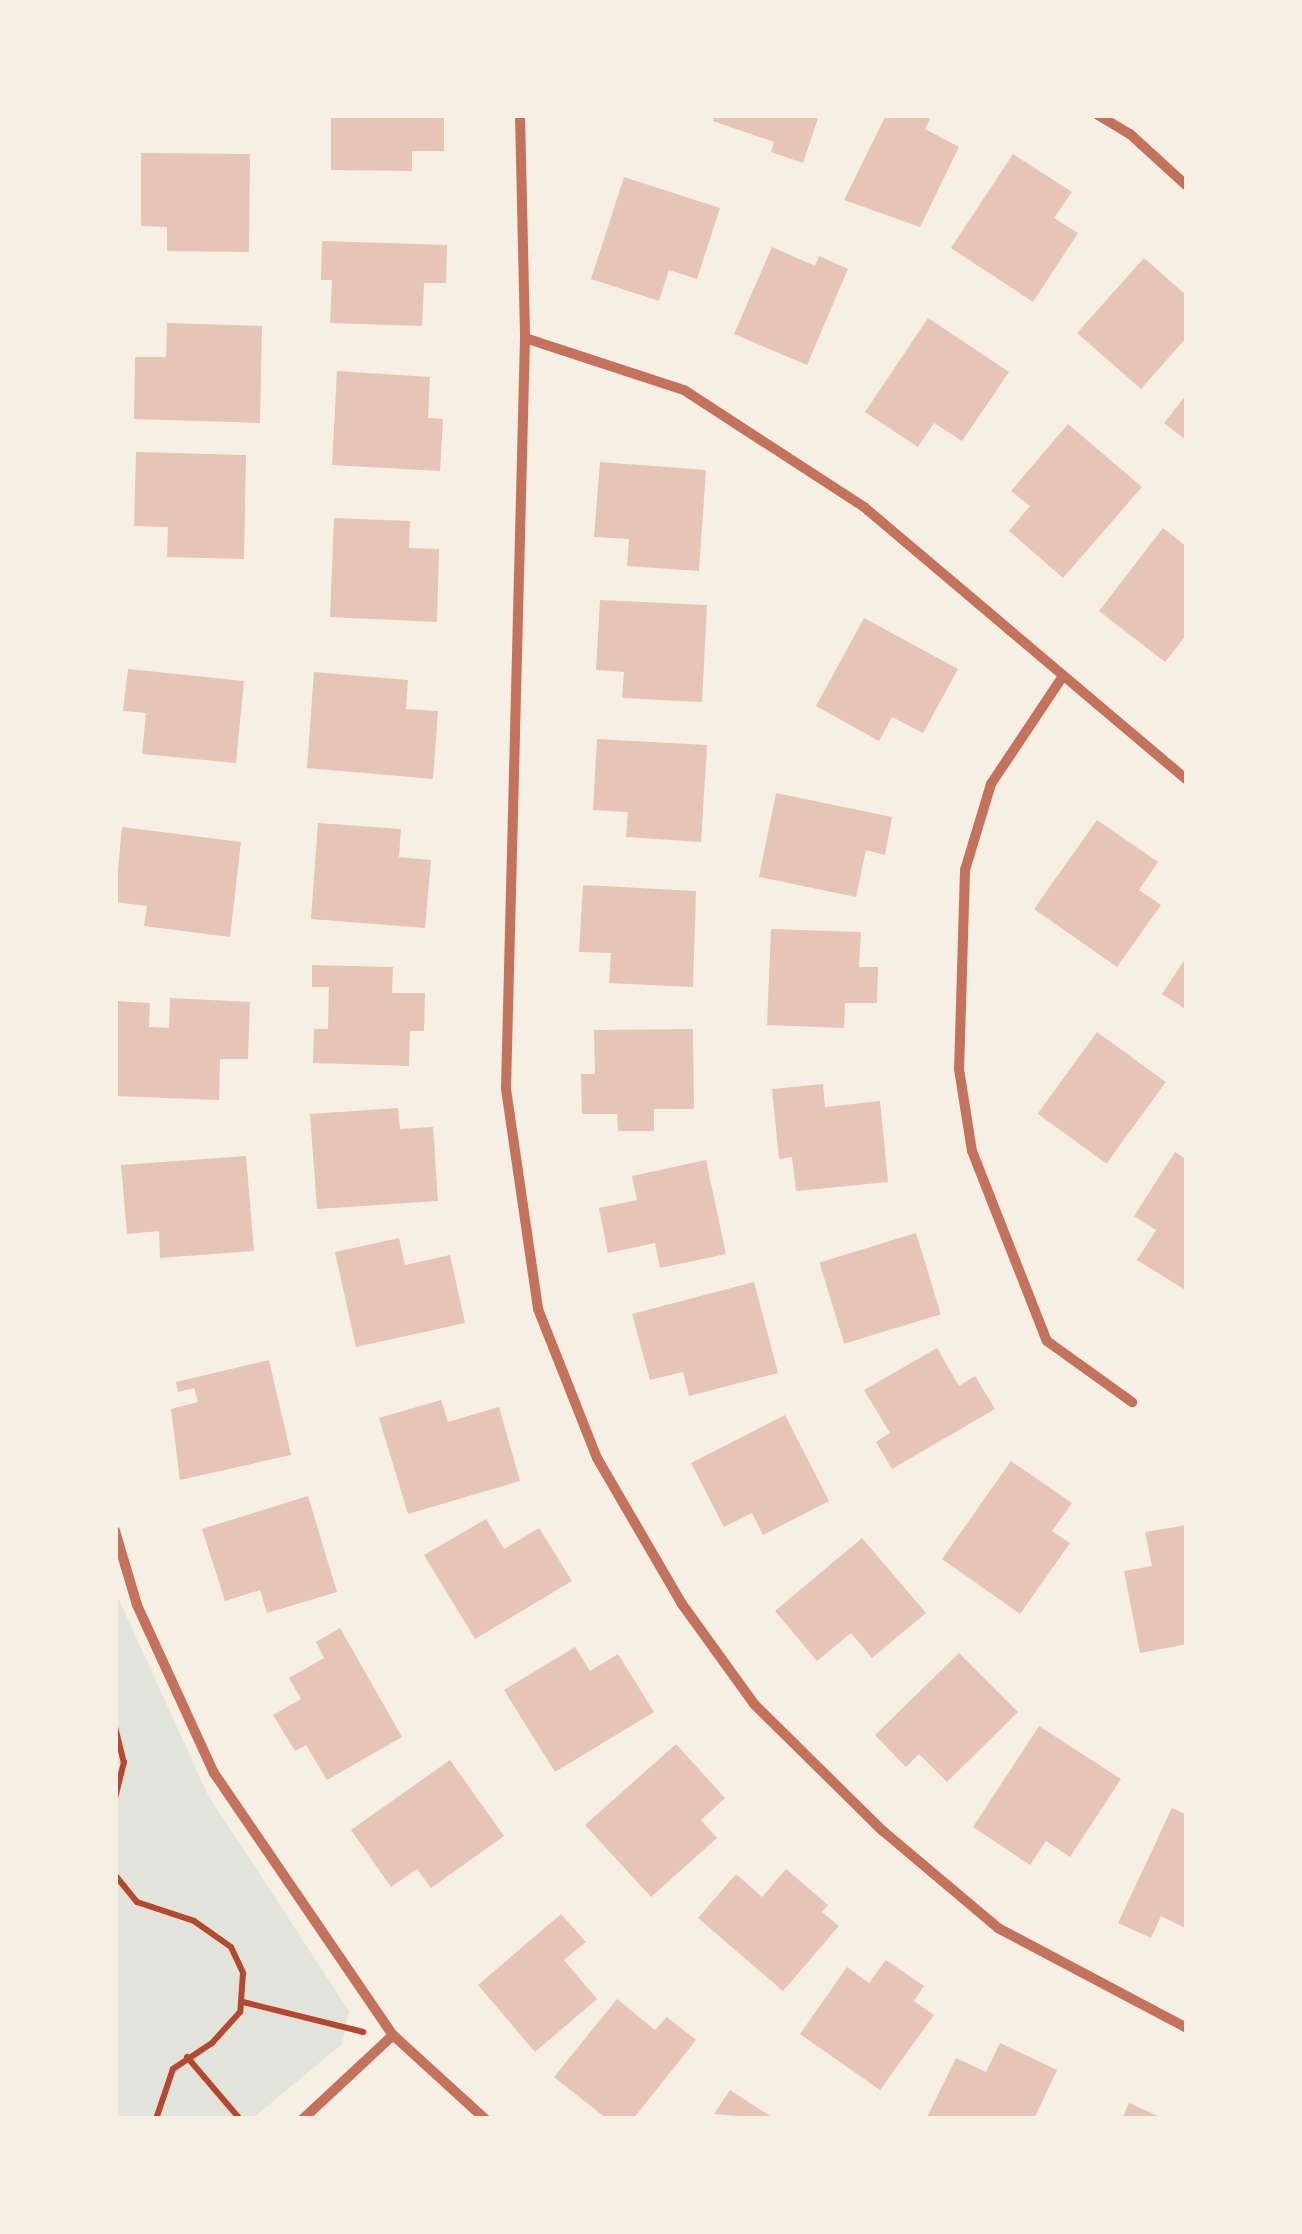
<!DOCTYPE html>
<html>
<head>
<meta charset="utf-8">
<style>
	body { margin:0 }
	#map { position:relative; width:1302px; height:2234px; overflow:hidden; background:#f6efe4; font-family:Raleway,sans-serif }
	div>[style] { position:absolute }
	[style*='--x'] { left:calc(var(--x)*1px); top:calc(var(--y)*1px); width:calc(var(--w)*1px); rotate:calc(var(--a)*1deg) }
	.green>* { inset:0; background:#e2e4dc }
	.building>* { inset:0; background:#e6c5b7; transform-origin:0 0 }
	.path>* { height:6px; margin:-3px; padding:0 3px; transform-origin:3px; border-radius:3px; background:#b5482f }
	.minor>* { height:10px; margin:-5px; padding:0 5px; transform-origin:5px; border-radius:5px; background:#c5725c }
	span { translate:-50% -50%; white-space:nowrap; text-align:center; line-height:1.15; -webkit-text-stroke:8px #f6efe4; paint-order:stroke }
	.frame { position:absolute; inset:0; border:118px solid #f6efe4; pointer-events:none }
</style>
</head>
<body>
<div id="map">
	<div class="green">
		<div style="clip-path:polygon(115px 1591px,208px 1795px,349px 2011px,342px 2044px,252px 2119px,115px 2119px)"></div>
	</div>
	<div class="building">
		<div style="clip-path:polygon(331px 115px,444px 115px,444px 151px,412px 151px,412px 171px,331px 170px)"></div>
		<div style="clip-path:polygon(715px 115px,819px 115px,803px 163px,771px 152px,774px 142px,713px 121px)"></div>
		<div style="clip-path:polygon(886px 115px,932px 115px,925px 129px,959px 147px,920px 227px,844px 200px)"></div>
		<div style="clip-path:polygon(141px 153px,250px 154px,249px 252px,167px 251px,167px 227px,141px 226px)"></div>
		<div style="clip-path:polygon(1013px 154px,1072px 192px,1054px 218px,1078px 233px,1033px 302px,951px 248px)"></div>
		<div style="clip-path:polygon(624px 177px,720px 208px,697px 279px,669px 270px,659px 301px,591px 279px)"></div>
		<div style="clip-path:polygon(322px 241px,447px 245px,446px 283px,424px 283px,422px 326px,330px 323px,332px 280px,321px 280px)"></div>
		<div style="clip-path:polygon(772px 247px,815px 266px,819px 256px,848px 269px,807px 365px,734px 334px)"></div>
		<div style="clip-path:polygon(1144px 258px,1187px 296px,1187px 337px,1141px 389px,1077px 333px)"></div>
		<div style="clip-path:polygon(928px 318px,1009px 372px,962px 441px,934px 423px,918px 447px,865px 412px)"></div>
		<div style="clip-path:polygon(167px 323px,262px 326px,260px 423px,134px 419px,135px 357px,166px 357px)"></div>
		<div style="clip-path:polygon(337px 371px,430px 377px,428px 418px,443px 419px,440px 471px,332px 465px)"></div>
		<div style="clip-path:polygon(1187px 394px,1187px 441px,1164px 423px)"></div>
		<div style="clip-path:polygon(1068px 424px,1142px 487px,1063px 578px,1009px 531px,1030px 506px,1011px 491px)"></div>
		<div style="clip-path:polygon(136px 452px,246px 455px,244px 559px,167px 557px,168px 527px,134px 526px)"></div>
		<div style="clip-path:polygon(600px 462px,706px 470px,699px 571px,627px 566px,629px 539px,594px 537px)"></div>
		<div style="clip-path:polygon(334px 518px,410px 521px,409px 548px,439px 549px,437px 622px,330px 617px)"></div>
		<div style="clip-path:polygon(1163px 528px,1187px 547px,1187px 634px,1165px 662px,1099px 611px)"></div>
		<div style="clip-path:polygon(600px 600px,707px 605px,702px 702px,622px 698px,624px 672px,596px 670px)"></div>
		<div style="clip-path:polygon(864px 618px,958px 669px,923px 733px,892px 717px,879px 741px,816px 706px)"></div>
		<div style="clip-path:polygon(128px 669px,244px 681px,236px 763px,142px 754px,146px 713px,123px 711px)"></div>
		<div style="clip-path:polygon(314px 672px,408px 680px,406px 709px,438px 711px,433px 779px,307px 768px)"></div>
		<div style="clip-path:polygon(597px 739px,707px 745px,701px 842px,626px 837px,628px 812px,593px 810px)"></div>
		<div style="clip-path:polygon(776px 793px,892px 817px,885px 855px,866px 850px,856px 897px,759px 877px)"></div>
		<div style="clip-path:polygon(1097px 820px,1158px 862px,1139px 890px,1161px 905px,1117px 967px,1034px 909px)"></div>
		<div style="clip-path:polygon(318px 823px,401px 829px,399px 857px,431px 860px,425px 928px,311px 919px)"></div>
		<div style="clip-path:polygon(122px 827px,241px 842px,230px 937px,144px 926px,147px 906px,115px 902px)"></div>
		<div style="clip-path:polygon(583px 885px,696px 891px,693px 987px,609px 983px,611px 953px,579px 952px)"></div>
		<div style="clip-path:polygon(771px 929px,861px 932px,859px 967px,878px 967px,877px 1003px,845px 1003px,844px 1028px,767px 1025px)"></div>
		<div style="clip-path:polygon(1187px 956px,1187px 1010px,1162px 994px)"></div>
		<div style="clip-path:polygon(312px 965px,393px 967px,392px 993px,425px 993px,424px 1031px,410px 1031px,409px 1066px,313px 1063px,314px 1029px,328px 1029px,329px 987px,312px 987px)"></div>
		<div style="clip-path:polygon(170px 998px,250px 1002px,248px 1059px,220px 1059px,219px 1100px,115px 1096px,116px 1001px,150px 1003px,149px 1027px,169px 1028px)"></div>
		<div style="clip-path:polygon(693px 1029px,694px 1109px,654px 1109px,654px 1131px,618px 1131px,617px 1114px,582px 1114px,581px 1074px,595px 1074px,594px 1030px)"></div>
		<div style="left:1097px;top:1032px;width:85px;height:101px;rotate:36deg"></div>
		<div style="clip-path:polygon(823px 1084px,825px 1107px,880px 1101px,888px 1182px,796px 1191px,792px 1157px,779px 1159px,772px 1089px)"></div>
		<div style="clip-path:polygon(398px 1108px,400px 1129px,433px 1127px,438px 1201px,317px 1209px,310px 1114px)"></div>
		<div style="clip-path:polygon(1175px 1152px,1187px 1160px,1187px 1291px,1137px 1260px,1156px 1230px,1134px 1216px)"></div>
		<div style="clip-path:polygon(246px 1156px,254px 1251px,160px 1258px,159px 1231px,127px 1234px,121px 1165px)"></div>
		<div style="clip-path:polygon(706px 1160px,726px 1254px,660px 1268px,655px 1243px,608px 1253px,599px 1208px,637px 1200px,632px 1176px)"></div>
		<div style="left:916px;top:1233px;width:85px;height:101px;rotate:73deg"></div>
		<div style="clip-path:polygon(399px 1238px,405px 1265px,450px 1255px,465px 1323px,356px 1347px,335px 1252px)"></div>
		<div style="clip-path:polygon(754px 1282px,778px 1373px,689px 1396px,683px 1372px,650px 1380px,632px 1314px)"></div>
		<div style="clip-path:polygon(937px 1348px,959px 1386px,975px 1376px,995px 1409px,892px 1469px,876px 1442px,890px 1433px,864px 1390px)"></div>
		<div style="clip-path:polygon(269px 1360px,291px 1455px,180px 1480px,171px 1409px,198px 1402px,194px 1388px,178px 1392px,176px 1382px)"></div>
		<div style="clip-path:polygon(441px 1400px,448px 1422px,499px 1407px,520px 1481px,408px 1514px,379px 1418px)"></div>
		<div style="clip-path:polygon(785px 1415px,829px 1501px,763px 1535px,752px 1513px,724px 1527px,691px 1463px)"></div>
		<div style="clip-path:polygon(1011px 1461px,1072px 1503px,1052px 1531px,1070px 1543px,1020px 1614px,942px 1559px)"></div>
		<div style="clip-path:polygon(308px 1496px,337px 1592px,267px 1613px,260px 1590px,225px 1601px,202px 1529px)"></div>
		<div style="clip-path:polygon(486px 1519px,504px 1549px,539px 1528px,572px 1581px,475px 1639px,424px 1555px)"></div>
		<div style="clip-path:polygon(1187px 1525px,1187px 1644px,1140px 1653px,1124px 1571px,1152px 1566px,1145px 1532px)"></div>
		<div style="clip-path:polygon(862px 1538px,926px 1613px,872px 1658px,851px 1633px,817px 1661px,775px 1611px)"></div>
		<div style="clip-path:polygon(340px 1628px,402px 1737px,327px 1780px,306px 1745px,295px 1751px,273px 1715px,301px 1699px,289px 1678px,324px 1658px,316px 1642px)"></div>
		<div style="clip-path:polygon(575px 1647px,590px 1671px,618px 1654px,654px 1712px,555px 1772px,504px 1690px)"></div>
		<div style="clip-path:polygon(959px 1653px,1018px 1712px,947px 1782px,919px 1754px,906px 1767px,875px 1735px)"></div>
		<div style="clip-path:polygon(1039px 1726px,1121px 1779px,1070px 1857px,1046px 1841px,1030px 1865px,973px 1827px)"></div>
		<div style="clip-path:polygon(676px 1744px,725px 1798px,701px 1820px,717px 1838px,651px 1897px,585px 1825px)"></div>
		<div style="clip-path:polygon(450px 1760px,504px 1836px,431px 1888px,417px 1869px,391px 1887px,351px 1830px)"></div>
		<div style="clip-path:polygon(1172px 1808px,1187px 1815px,1187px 1929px,1161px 1916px,1151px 1938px,1118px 1923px)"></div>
		<div style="clip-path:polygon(786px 1869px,828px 1905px,822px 1912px,839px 1926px,783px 1991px,698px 1918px,736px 1874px,762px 1897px)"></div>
		<div style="clip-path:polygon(561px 1914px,586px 1942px,564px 1960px,597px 1999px,535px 2052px,478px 1985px)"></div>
		<div style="clip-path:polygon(886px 1960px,924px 1986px,914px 2001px,934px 2015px,880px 2090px,800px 2034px,847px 1967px,869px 1983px)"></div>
		<div style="clip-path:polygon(617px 1999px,655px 2030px,667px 2017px,696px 2040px,633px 2119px,607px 2119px,554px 2077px)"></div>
		<div style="clip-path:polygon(1000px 2043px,1057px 2070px,1034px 2119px,926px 2119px,956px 2058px,986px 2072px)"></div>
		<div style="clip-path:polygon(730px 2090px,775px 2119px,714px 2114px)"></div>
		<div style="clip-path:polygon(1129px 2103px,1165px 2119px,1122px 2119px)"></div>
	</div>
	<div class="path">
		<div style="--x:115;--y:1727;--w:36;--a:76"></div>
		<div style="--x:124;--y:1762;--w:37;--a:104"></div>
		<div style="--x:115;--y:1875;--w:35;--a:51"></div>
		<div style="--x:137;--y:1902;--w:60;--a:18.4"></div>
		<div style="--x:194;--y:1921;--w:45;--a:35.1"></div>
		<div style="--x:231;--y:1947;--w:29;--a:65"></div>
		<div style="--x:243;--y:1973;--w:39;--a:94"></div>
		<div style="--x:240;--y:2012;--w:42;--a:132.1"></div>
		<div style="--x:212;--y:2043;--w:47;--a:146.3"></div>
		<div style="--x:173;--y:2069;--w:53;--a:108.8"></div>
		<div style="--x:243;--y:2002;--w:124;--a:14"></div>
		<div style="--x:187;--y:2057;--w:82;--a:49.5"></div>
	</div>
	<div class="minor">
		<div style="--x:520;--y:115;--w:223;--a:88.7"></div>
		<div style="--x:525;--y:338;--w:751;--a:91.45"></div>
		<div style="--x:506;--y:1089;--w:222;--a:81.7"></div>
		<div style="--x:538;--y:1309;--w:160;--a:68.4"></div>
		<div style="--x:597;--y:1458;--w:169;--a:59.8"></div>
		<div style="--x:682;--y:1604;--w:123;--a:54.2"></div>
		<div style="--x:754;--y:1704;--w:181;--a:44.6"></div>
		<div style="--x:883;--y:1831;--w:150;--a:40.1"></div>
		<div style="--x:998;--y:1928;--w:214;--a:27.9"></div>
		<div style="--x:1098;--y:115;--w:37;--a:31"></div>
		<div style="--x:1130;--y:134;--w:77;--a:42.4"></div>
		<div style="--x:525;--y:338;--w:167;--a:18.1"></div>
		<div style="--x:684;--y:390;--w:215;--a:33"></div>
		<div style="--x:864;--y:507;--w:423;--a:40.2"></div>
		<div style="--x:1061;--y:679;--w:126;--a:123.7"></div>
		<div style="--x:991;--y:784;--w:90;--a:106.8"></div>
		<div style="--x:965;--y:870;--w:199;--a:91.7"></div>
		<div style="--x:959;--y:1069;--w:83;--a:81"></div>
		<div style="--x:972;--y:1151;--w:204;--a:68.5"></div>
		<div style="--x:1047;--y:1341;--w:105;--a:35.7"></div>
		<div style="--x:115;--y:1531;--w:77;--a:73.4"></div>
		<div style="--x:137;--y:1605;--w:185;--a:65.4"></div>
		<div style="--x:214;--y:1773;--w:317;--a:55.7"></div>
		<div style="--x:393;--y:2035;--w:125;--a:42.4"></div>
		<div style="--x:303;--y:2119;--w:123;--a:-43"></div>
	</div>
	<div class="frame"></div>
</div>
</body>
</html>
